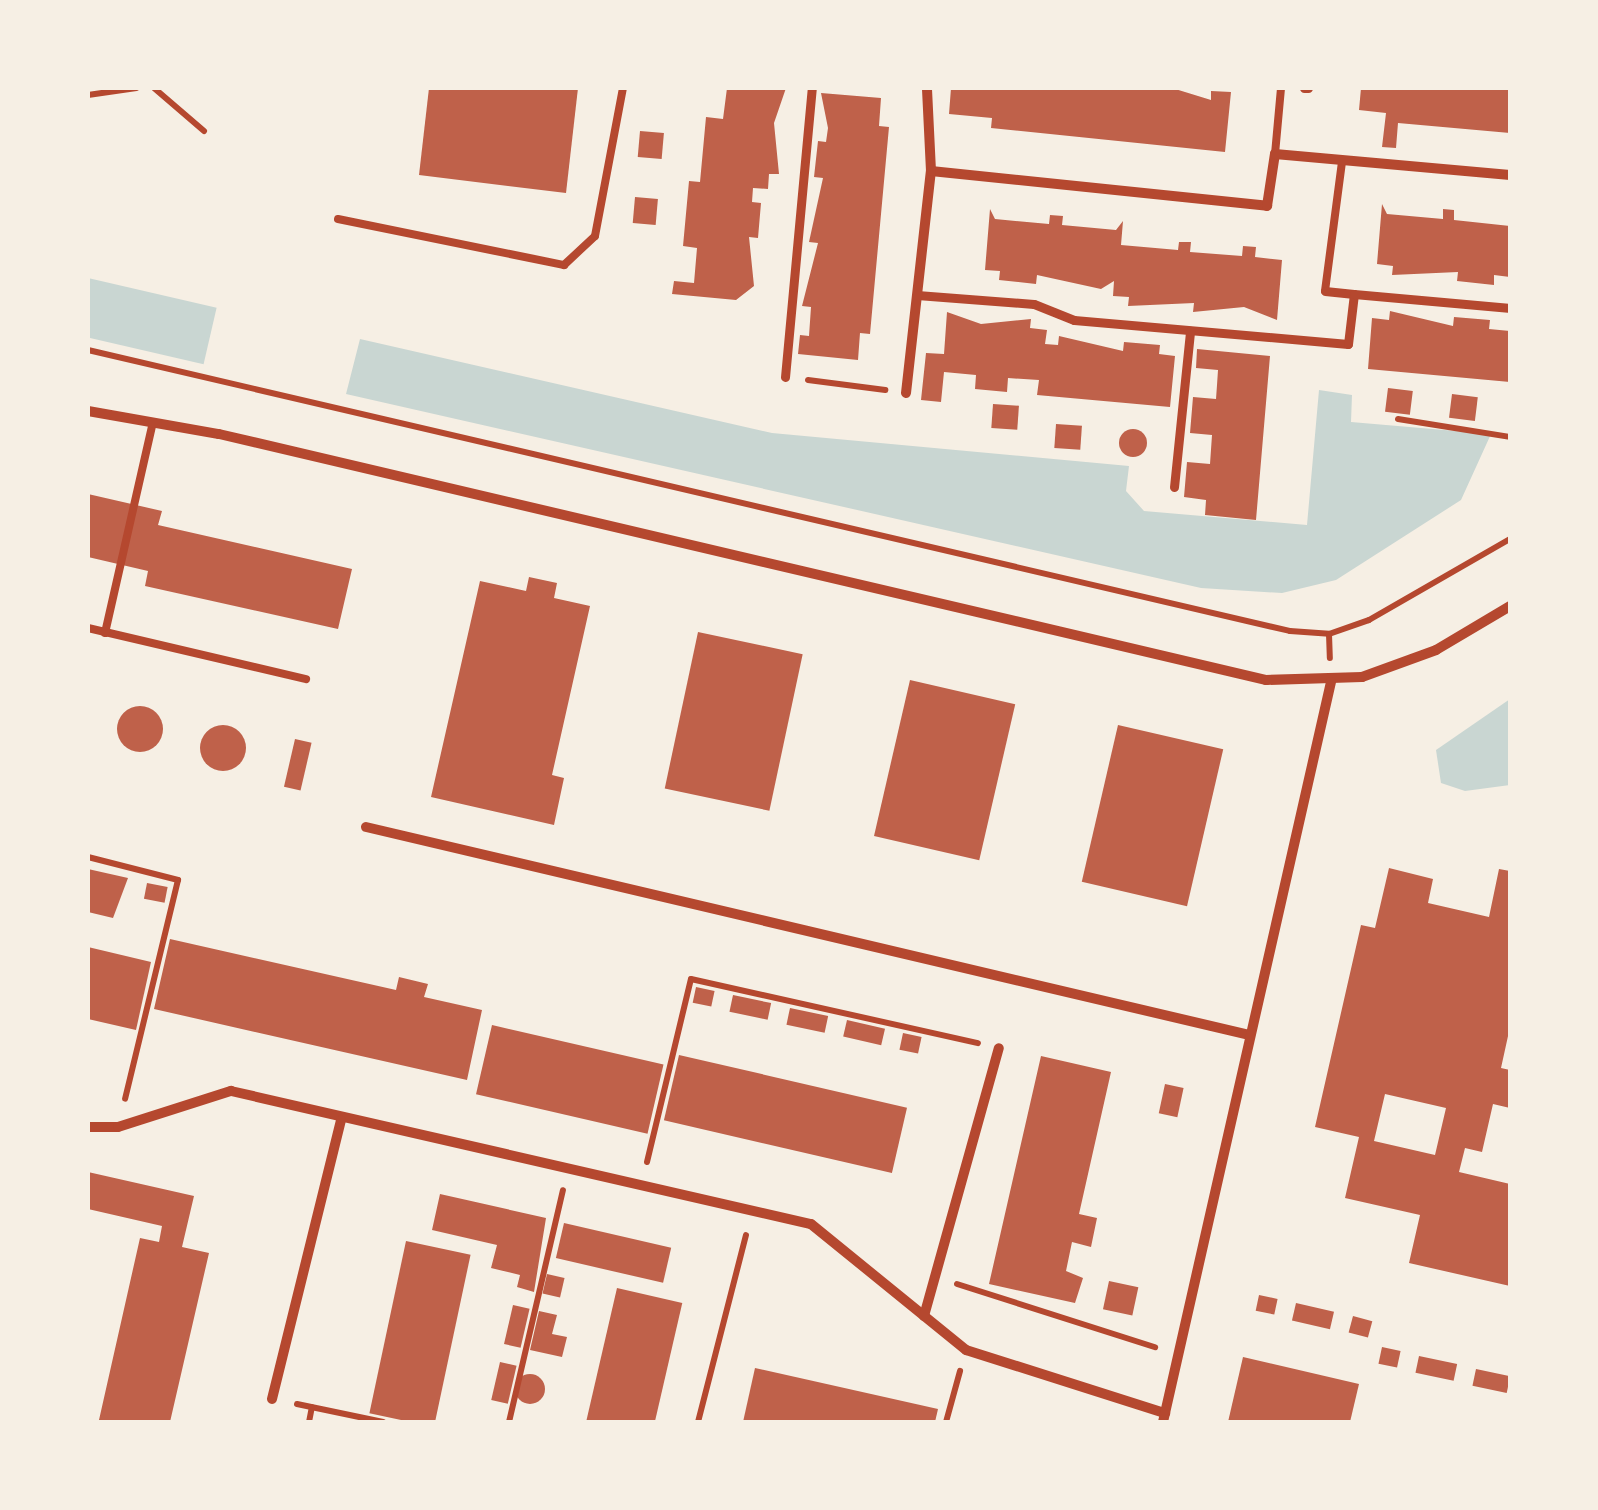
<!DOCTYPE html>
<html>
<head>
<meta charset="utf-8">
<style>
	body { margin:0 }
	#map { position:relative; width:1598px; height:1510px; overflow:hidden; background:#f6efe4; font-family:Mulish,sans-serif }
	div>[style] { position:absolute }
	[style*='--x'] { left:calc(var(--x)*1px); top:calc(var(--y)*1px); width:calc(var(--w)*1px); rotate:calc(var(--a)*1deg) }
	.water>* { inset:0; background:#c9d6d2; transform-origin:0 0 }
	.building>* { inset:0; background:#bf614a; transform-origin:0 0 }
	.round { border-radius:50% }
	.path>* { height:6px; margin:-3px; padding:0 3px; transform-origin:3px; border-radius:3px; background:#b5482f }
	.service>* { height:8px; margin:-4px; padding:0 4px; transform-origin:4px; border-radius:4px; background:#b5482f }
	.pedestrian>* { height:9px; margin:-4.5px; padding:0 4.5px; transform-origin:4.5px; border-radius:4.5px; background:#b5482f }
	.minor>* { height:10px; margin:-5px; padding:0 5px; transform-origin:5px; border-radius:5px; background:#b5482f }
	span { translate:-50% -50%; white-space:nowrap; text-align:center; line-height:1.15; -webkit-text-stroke:9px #f6efe4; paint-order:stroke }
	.frame { position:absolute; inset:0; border:90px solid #f6efe4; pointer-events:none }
</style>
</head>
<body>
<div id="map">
	<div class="water">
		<div style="left:88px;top:278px;width:132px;height:58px;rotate:13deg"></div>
		<div style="clip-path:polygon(360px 339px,772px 433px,1129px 466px,1126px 491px,1144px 511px,1307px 525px,1319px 390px,1352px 395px,1351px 422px,1491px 434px,1461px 500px,1336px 580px,1282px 593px,1201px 588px,346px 394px)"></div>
		<div style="clip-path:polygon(1510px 699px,1510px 785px,1465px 791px,1441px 783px,1436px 750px)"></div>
	</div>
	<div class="building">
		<div style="clip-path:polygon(429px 88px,578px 88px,566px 193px,419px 175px)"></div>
		<div style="clip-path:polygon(727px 88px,786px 88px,774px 123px,779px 174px,769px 174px,768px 189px,753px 188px,752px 202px,761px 203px,758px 238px,749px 237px,754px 286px,736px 300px,672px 294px,674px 281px,694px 283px,697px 248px,683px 246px,689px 181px,700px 182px,706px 117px,723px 119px)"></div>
		<div style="clip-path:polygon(951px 88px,1172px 88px,1211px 100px,1211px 91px,1231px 92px,1225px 152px,991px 128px,992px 118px,949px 114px)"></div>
		<div style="clip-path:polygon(1361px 88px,1510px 88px,1510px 133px,1398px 123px,1396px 148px,1382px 147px,1386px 113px,1359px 110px)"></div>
		<div style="clip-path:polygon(821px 93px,881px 98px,879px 126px,889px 127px,870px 334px,860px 333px,858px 360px,798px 354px,800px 335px,809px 336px,811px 307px,802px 306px,818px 243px,809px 242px,823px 178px,814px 177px,818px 141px,826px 142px,828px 128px)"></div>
		<div style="left:640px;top:131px;width:24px;height:26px;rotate:5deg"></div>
		<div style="left:635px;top:197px;width:23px;height:26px;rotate:5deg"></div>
		<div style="clip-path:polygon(1382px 204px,1387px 214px,1443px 219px,1443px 209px,1454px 210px,1454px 220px,1510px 226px,1510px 277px,1494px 275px,1494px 285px,1457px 281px,1458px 272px,1392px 275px,1393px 266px,1377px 264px)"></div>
		<div style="clip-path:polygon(990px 209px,995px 219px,1049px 224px,1050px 215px,1063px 216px,1062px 225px,1116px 230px,1123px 221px,1121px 245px,1178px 250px,1179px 242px,1191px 242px,1190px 252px,1242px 256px,1243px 246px,1256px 247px,1255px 257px,1282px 260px,1277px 320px,1244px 307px,1193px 312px,1194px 303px,1128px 306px,1129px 297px,1113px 296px,1114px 281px,1101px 289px,1037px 275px,1036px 284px,999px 280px,1000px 271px,985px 270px)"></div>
		<div style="clip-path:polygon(1390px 311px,1453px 326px,1454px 317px,1490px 320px,1489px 329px,1510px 331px,1510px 382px,1368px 369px,1372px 318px,1389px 320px)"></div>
		<div style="clip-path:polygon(947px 312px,981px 324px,1031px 319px,1030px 328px,1047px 330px,1045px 344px,1058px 345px,1059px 336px,1123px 351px,1124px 342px,1160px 345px,1159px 354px,1175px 356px,1170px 407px,1037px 395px,1039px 380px,1008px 378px,1007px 392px,975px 389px,976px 375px,944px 372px,941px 402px,921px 400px,926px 353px,944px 354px)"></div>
		<div style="clip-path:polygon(1197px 349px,1270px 356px,1256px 520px,1205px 515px,1206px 500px,1184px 497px,1187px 462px,1210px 464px,1212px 435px,1190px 433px,1193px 397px,1216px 399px,1217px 385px,1218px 370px,1196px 368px)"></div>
		<div style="left:1388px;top:388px;width:25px;height:24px;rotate:7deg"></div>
		<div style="left:1452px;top:394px;width:26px;height:24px;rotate:7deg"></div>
		<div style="left:993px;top:404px;width:26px;height:24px;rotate:4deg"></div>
		<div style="left:1056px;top:424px;width:26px;height:24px;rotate:4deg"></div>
		<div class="round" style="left:1119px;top:429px;width:28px;height:28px"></div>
		<div style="clip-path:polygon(88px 494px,162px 511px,158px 525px,352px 569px,338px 629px,145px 586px,148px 571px,88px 557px)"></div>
		<div style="clip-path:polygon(529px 577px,557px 583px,554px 598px,590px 606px,552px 775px,564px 778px,554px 825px,431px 797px,480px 581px,526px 591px)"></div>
		<div style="left:698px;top:632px;width:107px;height:160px;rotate:12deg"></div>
		<div style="left:910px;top:680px;width:108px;height:160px;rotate:13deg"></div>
		<div class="round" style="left:117px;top:706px;width:46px;height:46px"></div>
		<div class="round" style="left:200px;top:725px;width:46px;height:46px"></div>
		<div style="left:1118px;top:725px;width:108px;height:161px;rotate:13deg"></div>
		<div style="left:295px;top:739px;width:17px;height:49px;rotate:13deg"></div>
		<div style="clip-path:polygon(evenodd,1389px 868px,1433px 879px,1428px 903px,1489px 917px,1499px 869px,1510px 871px,1510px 1027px,1501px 1068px,1510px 1070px,1510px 1108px,1493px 1104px,1482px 1152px,1465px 1148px,1459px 1172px,1510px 1184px,1510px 1286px,1409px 1263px,1420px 1215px,1345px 1198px,1359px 1137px,1315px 1127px,1361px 925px,1375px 928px,1389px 868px,1385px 1094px,1446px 1108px,1435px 1155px,1374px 1141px,1385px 1094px)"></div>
		<div style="clip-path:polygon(88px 869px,128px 878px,113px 918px,88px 912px)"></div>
		<div style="left:147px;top:883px;width:21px;height:16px;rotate:11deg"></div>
		<div style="clip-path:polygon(170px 939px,396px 990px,399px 977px,428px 984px,424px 997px,482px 1010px,467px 1080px,154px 1009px)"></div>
		<div style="clip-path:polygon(88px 947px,151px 962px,136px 1030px,88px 1019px)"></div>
		<div style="left:696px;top:987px;width:19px;height:16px;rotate:12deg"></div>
		<div style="left:733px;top:995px;width:39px;height:17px;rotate:12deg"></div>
		<div style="left:790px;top:1008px;width:39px;height:17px;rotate:12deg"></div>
		<div style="left:847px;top:1020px;width:39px;height:17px;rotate:13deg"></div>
		<div style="left:492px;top:1025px;width:176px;height:71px;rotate:13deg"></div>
		<div style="left:903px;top:1033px;width:19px;height:17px;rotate:12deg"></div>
		<div style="left:679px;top:1055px;width:234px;height:67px;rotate:13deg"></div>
		<div style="clip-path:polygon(1041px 1056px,1111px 1072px,1079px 1214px,1097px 1218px,1091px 1247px,1072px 1242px,1066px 1271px,1083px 1278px,1075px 1303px,989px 1284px)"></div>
		<div style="left:1165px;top:1084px;width:19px;height:30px;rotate:12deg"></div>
		<div style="clip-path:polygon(88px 1172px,194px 1196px,182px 1247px,209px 1253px,170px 1422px,99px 1420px,140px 1238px,159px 1242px,162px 1226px,88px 1209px)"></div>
		<div style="clip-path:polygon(440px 1194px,546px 1218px,534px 1292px,517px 1287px,520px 1275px,491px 1268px,497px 1245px,432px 1230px)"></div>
		<div style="left:564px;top:1223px;width:110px;height:36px;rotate:13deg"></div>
		<div style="left:406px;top:1241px;width:66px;height:176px;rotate:12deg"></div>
		<div style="left:547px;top:1274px;width:18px;height:20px;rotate:13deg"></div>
		<div style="left:1109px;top:1281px;width:30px;height:29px;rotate:12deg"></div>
		<div style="left:617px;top:1288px;width:67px;height:138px;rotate:13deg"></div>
		<div style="left:1259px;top:1295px;width:19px;height:16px;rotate:12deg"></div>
		<div style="left:1296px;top:1303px;width:39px;height:18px;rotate:13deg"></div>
		<div style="left:513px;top:1305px;width:17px;height:40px;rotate:13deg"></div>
		<div style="clip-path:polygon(539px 1311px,557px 1315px,552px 1334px,567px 1337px,562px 1357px,530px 1350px)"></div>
		<div style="left:1353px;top:1316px;width:20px;height:17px;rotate:15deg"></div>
		<div style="left:1382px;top:1347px;width:19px;height:17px;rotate:12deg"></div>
		<div style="left:1419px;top:1356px;width:39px;height:17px;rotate:12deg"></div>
		<div style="clip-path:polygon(1243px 1357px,1359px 1384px,1350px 1422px,1228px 1422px)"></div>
		<div style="left:500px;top:1362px;width:17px;height:39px;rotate:13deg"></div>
		<div style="clip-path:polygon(755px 1368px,938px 1409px,935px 1422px,743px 1422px)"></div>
		<div style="left:1476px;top:1369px;width:35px;height:17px;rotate:12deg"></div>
		<div class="round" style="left:515px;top:1374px;width:30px;height:30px"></div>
	</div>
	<div class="path">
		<div style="--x:154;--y:88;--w:66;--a:40.7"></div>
		<div style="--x:88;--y:95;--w:49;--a:-8.3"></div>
		<div style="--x:88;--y:350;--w:1234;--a:13.16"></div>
		<div style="--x:1290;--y:631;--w:39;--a:4"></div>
		<div style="--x:1329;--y:634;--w:42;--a:-19.3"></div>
		<div style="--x:1369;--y:620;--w:163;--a:-29.9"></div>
		<div style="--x:808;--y:380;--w:78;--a:7.4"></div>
		<div style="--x:1398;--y:419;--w:113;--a:9.1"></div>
		<div style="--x:1329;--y:634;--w:24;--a:88"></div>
		<div style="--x:88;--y:857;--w:93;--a:14.3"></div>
		<div style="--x:178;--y:880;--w:225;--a:103.6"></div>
		<div style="--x:647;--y:1162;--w:188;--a:-76.5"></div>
		<div style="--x:691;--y:979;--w:294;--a:12.6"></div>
		<div style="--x:957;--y:1284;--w:208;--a:17.7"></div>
		<div style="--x:297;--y:1404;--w:88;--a:11.8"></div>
		<div style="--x:309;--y:1422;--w:15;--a:-79"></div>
		<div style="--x:509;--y:1422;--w:238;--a:-76.9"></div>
		<div style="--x:698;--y:1422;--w:193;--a:-75.6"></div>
		<div style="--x:946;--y:1422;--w:53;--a:-74.6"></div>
	</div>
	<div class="service">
		<div style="--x:1275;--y:154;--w:66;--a:-84.8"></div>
		<div style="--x:338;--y:219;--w:231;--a:11.5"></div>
		<div style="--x:564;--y:265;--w:42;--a:-43.1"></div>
		<div style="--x:595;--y:236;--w:151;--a:-79.3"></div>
		<div style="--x:1325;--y:291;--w:131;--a:-82.5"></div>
		<div style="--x:88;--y:628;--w:224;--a:13.2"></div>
		<div style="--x:105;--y:633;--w:212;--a:-77.2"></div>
	</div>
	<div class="pedestrian">
		<div style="--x:1304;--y:88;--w:4;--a:0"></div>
		<div style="--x:1325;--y:291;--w:29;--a:6"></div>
		<div style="--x:917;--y:295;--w:117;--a:4.4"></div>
		<div style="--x:1034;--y:304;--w:43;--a:21.8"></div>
		<div style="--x:1074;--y:320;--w:275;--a:5"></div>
		<div style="--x:1348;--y:344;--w:50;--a:-83.2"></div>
		<div style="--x:1354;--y:294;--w:157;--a:5.1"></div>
		<div style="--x:785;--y:377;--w:290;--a:-84.7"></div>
		<div style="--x:1174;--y:487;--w:157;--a:-84.1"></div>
	</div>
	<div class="minor">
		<div style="--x:931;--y:171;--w:338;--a:5.9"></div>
		<div style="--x:1267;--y:206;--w:53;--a:-81.3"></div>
		<div style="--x:1275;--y:154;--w:236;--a:5.1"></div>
		<div style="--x:906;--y:393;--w:223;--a:-83.6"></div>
		<div style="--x:931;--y:171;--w:83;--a:-92.8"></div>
		<div style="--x:88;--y:411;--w:133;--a:10"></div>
		<div style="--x:219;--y:434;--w:1076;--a:13.22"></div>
		<div style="--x:1266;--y:680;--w:96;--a:-1.8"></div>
		<div style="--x:1362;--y:677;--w:79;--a:-20"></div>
		<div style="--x:1436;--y:650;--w:86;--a:-30.7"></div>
		<div style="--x:366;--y:827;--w:907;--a:13.25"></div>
		<div style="--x:88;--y:1127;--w:30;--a:0"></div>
		<div style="--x:118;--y:1127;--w:119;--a:-17.7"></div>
		<div style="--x:231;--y:1091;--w:595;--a:12.92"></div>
		<div style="--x:811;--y:1224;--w:200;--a:39.1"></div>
		<div style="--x:966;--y:1350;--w:209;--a:17.6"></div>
		<div style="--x:924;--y:1316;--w:278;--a:-74.4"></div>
		<div style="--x:272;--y:1399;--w:287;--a:-76.1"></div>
		<div style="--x:1163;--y:1422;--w:759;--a:-77.21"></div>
	</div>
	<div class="frame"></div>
</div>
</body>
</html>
